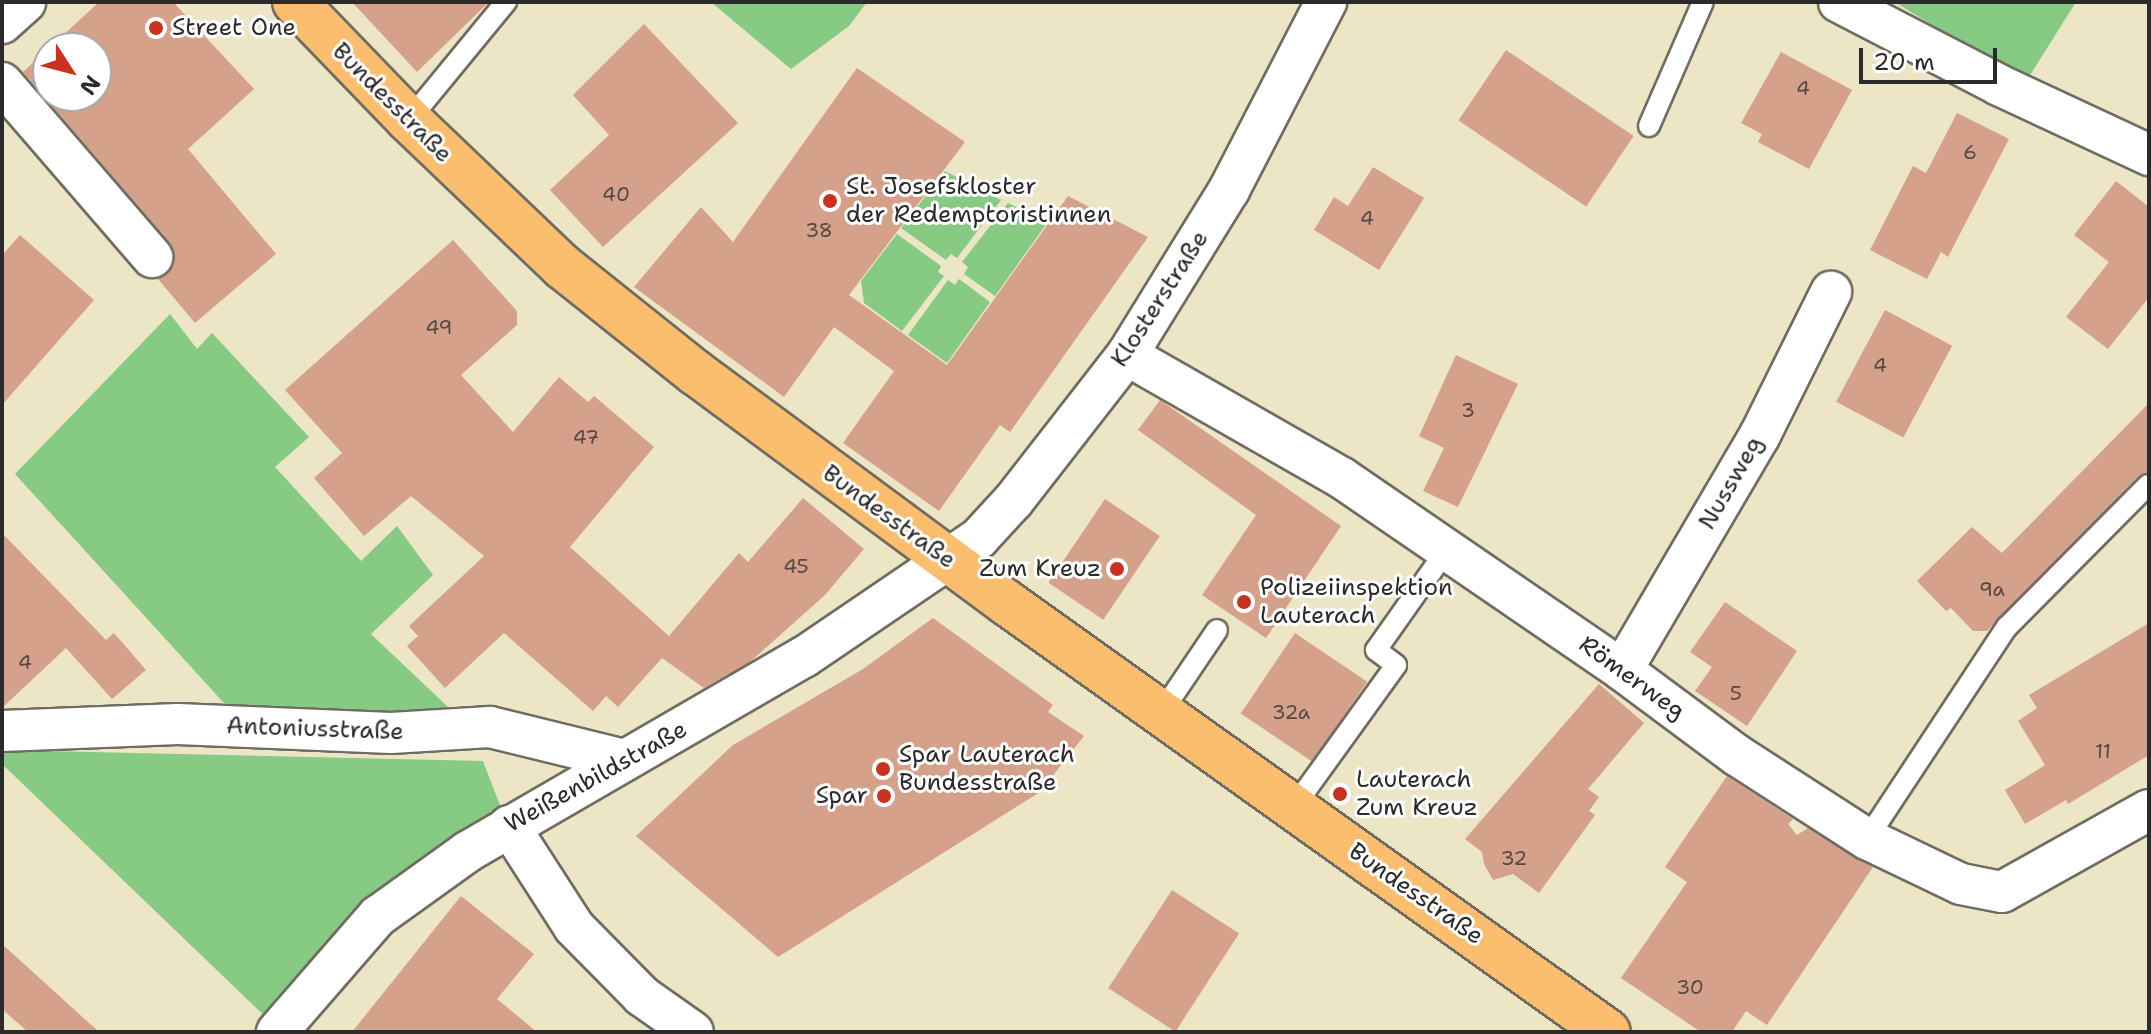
<!DOCTYPE html>
<html>
<head>
<meta charset="utf-8">
<style>
	body { margin:0 }
	#map { position:relative; width:2151px; height:1034px; overflow:hidden; background:#ece5c6; font-family:"Shantell Sans",sans-serif }
	div>[style] { position:absolute }
	[style*='--x'] { left:calc(var(--x)*1px); top:calc(var(--y)*1px); width:calc(var(--w)*1px); rotate:calc(var(--a)*1deg) }
	.green>* { inset:0; background:#86ca83 }
	.building>* { inset:0; background:#d5a18a; transform-origin:0 0 }
	.roads { filter:drop-shadow(2px 0 #6f6c61) drop-shadow(-2px 0 #6f6c61) drop-shadow(0 2px #6f6c61) drop-shadow(0 -2px #6f6c61) }
	.lane>* { height:20px; margin:-10px; padding:0 10px; transform-origin:10px; border-radius:10px; background:#fff }
	.street>* { height:40px; margin:-20px; padding:0 20px; transform-origin:20px; border-radius:20px; background:#fff }
	.primary>* { height:44px; margin:-22px; padding:0 22px; transform-origin:22px; border-radius:22px; background:#fbbd6e }
	.dots>* { width:22px; height:22px; translate:-50% -50%; box-sizing:border-box; border:4px solid #fff; border-radius:50% }
	span { translate:-50% -50%; white-space:nowrap; text-align:center; line-height:1.15; -webkit-text-stroke:6px #fff; paint-order:stroke }
	.number-label { font-size:20px; color:#564843 }
	.number-label span { -webkit-text-stroke-width:0 }
	.poi-label { font-size:24px; color:#2b2b2b }
	.left { translate:0 -50%; text-align:left }
	.right { translate:-100% -50%; text-align:right }
	.street-label { font-size:24px; color:#2b2b2b }
	.frame { position:absolute; inset:0; border:4px solid #2b2b2b; pointer-events:none }
	.north { position:absolute; left:32px; top:32px; width:80px; height:80px; box-sizing:border-box; background:#fff; border:2px solid #aaa; border-radius:50%; rotate:126deg; font-size:22px; font-weight:700; line-height:32px; text-align:center; color:#2b2b2b }
	.north::after { content:''; display:block; margin:auto; width:28px; height:36px; background:#c8321e; clip-path:polygon(50% 0,100% 100%,50% 72%,0 100%) }
	.scale { position:absolute; left:1859px; top:48px; width:138px; height:36px; box-sizing:border-box; border:4px solid #2b2b2b; border-top:0; padding-left:10px; font-size:24px; line-height:28px; white-space:nowrap; color:#2b2b2b; -webkit-text-stroke:6px #fff; paint-order:stroke }
</style>
</head>
<body>
<div id="map">
	<div class="green">
		<div style="clip-path:polygon(711px 2px,867px 2px,849px 26px,791px 69px)"></div>
		<div style="clip-path:polygon(1895px 2px,2076px 2px,2025px 83px)"></div>
		<div style="clip-path:polygon(945px 171px,1001px 200px,957px 258px,951px 254px,946px 260px,901px 228px)"></div>
		<div style="clip-path:polygon(1008px 203px,1047px 223px,995px 296px,964px 274px,968px 267px,962px 262px)"></div>
		<div style="clip-path:polygon(897px 234px,941px 266px,938px 272px,944px 276px,902px 331px,864px 303px,861px 281px)"></div>
		<div style="clip-path:polygon(959px 279px,990px 302px,947px 363px,908px 335px,948px 280px,955px 285px)"></div>
		<div style="clip-path:polygon(170px 314px,197px 349px,212px 333px,309px 437px,275px 467px,361px 561px,397px 526px,433px 575px,371px 634px,448px 707px,403px 719px,234px 714px,15px 474px)"></div>
		<div style="clip-path:polygon(2px 750px,483px 761px,501px 808px,358px 909px,272px 1023px,2px 764px)"></div>
	</div>
	<div class="building">
		<div style="clip-path:polygon(99px 2px,173px 2px,254px 89px,188px 149px,276px 254px,195px 323px,158px 279px,168px 274px,174px 264px,174px 252px,169px 242px,23px 72px,48px 49px,48px 96px,96px 96px,96px 48px,49px 48px)"></div>
		<div style="clip-path:polygon(352px 2px,489px 2px,417px 72px)"></div>
		<div style="clip-path:polygon(644px 24px,738px 123px,603px 247px,550px 190px,609px 135px,573px 95px)"></div>
		<div style="left:1506px;top:50px;width:154px;height:85px;rotate:34deg"></div>
		<div style="clip-path:polygon(1781px 52px,1852px 90px,1809px 169px,1758px 142px,1762px 134px,1741px 123px)"></div>
		<div style="clip-path:polygon(857px 68px,965px 142px,849px 295px,947px 365px,1068px 196px,1148px 237px,1010px 432px,1000px 425px,939px 511px,843px 443px,894px 371px,834px 327px,784px 397px,634px 287px,701px 207px,733px 242px)"></div>
		<div style="clip-path:polygon(1957px 113px,2009px 139px,1948px 257px,1941px 252px,1927px 279px,1870px 250px,1913px 166px,1926px 173px)"></div>
		<div style="clip-path:polygon(1373px 167px,1424px 198px,1379px 270px,1314px 230px,1334px 197px,1348px 206px)"></div>
		<div style="clip-path:polygon(2116px 181px,2149px 207px,2149px 297px,2108px 349px,2066px 317px,2109px 262px,2074px 235px)"></div>
		<div style="clip-path:polygon(20px 235px,94px 300px,2px 405px,2px 255px)"></div>
		<div style="clip-path:polygon(453px 240px,517px 311px,517px 325px,461px 375px,513px 432px,559px 377px,588px 402px,594px 396px,654px 447px,570px 547px,669px 636px,739px 553px,748px 562px,803px 498px,864px 549px,825px 595px,750px 662px,704px 688px,662px 658px,618px 707px,606px 696px,593px 711px,504px 633px,445px 688px,407px 646px,418px 636px,409px 626px,484px 556px,411px 496px,364px 536px,314px 478px,342px 453px,285px 390px)"></div>
		<div style="left:1885px;top:310px;width:76px;height:104px;rotate:28deg"></div>
		<div style="clip-path:polygon(1456px 355px,1518px 384px,1458px 507px,1423px 491px,1444px 448px,1419px 436px)"></div>
		<div style="clip-path:polygon(1160px 400px,1341px 526px,1266px 638px,1202px 595px,1256px 515px,1138px 430px)"></div>
		<div style="clip-path:polygon(2149px 403px,2149px 472px,2139px 476px,1987px 631px,1973px 631px,1951px 608px,1946px 611px,1917px 581px,1972px 527px,2002px 553px)"></div>
		<div style="left:1105px;top:499px;width:66px;height:101px;rotate:34deg"></div>
		<div style="clip-path:polygon(2px 533px,106px 640px,114px 633px,146px 670px,112px 699px,66px 648px,2px 708px)"></div>
		<div style="clip-path:polygon(1725px 602px,1797px 651px,1747px 726px,1695px 691px,1712px 667px,1690px 652px)"></div>
		<div style="clip-path:polygon(933px 618px,1053px 705px,1048px 712px,1084px 736px,1040px 792px,778px 957px,636px 836px,733px 745px,863px 669px)"></div>
		<div style="clip-path:polygon(2149px 623px,2149px 755px,2068px 804px,2066px 800px,2025px 824px,2005px 790px,2045px 765px,2018px 721px,2037px 708px,2029px 695px)"></div>
		<div style="left:1295px;top:633px;width:87px;height:97px;rotate:34deg"></div>
		<div style="clip-path:polygon(1599px 684px,1644px 723px,1588px 789px,1599px 797px,1589px 811px,1595px 815px,1539px 893px,1513px 874px,1493px 880px,1484px 864px,1482px 852px,1465px 839px)"></div>
		<div style="clip-path:polygon(1727px 776px,1793px 819px,1788px 824px,1797px 835px,1808px 828px,1873px 867px,1767px 1025px,1746px 1011px,1732px 1032px,1701px 1032px,1621px 978px,1687px 882px,1665px 867px)"></div>
		<div style="left:1172px;top:890px;width:80px;height:117px;rotate:33deg"></div>
		<div style="clip-path:polygon(461px 896px,534px 954px,497px 999px,537px 1032px,352px 1032px)"></div>
		<div style="clip-path:polygon(2px 944px,99px 1032px,28px 1032px,2px 1009px)"></div>
	</div>
	<div class="roads">
		<div class="lane">
			<div style="--x:409;--y:120;--w:153;--a:-50.6"></div>
			<div style="--x:1649;--y:126;--w:135;--a:-66.5"></div>
			<div style="--x:1161;--y:713;--w:100;--a:-56"></div>
			<div style="--x:1293;--y:808;--w:176;--a:-54.2"></div>
			<div style="--x:1396;--y:665;--w:25;--a:-143"></div>
			<div style="--x:1376;--y:650;--w:125;--a:-54.8"></div>
			<div style="--x:1867;--y:839;--w:254;--a:-56.6"></div>
			<div style="--x:2007;--y:627;--w:200;--a:-45.2"></div>
		</div>
		<div class="street">
			<div style="--x:1839;--y:2;--w:180;--a:27.4"></div>
			<div style="--x:1999;--y:85;--w:166;--a:25"></div>
			<div style="--x:2;--y:23;--w:31;--a:-42"></div>
			<div style="--x:2;--y:83;--w:230;--a:49.2"></div>
			<div style="--x:1127;--y:355;--w:248;--a:29.8"></div>
			<div style="--x:1342;--y:478;--w:340;--a:34.4"></div>
			<div style="--x:1622;--y:670;--w:144;--a:36.6"></div>
			<div style="--x:1738;--y:756;--w:153;--a:32.8"></div>
			<div style="--x:1867;--y:839;--w:104;--a:25.6"></div>
			<div style="--x:1961;--y:884;--w:42;--a:11"></div>
			<div style="--x:2002;--y:892;--w:168;--a:-29.2"></div>
			<div style="--x:1622;--y:670;--w:273;--a:-59.6"></div>
			<div style="--x:1760;--y:435;--w:160;--a:-63.6"></div>
			<div style="--x:2;--y:731;--w:176;--a:-2.3"></div>
			<div style="--x:178;--y:724;--w:213;--a:2.4"></div>
			<div style="--x:391;--y:733;--w:99;--a:-3.5"></div>
			<div style="--x:490;--y:727;--w:138;--a:13.8"></div>
			<div style="--x:509;--y:826;--w:120;--a:57.2"></div>
			<div style="--x:574;--y:927;--w:97;--a:45.4"></div>
			<div style="--x:642;--y:996;--w:62;--a:35.2"></div>
			<div style="--x:277;--y:1032;--w:154;--a:-49"></div>
			<div style="--x:378;--y:916;--w:110;--a:-35.7"></div>
			<div style="--x:467;--y:852;--w:389;--a:-30.1"></div>
			<div style="--x:804;--y:657;--w:212;--a:-34.2"></div>
			<div style="--x:979;--y:538;--w:52;--a:-47.4"></div>
			<div style="--x:1014;--y:500;--w:184;--a:-52.1"></div>
			<div style="--x:1127;--y:355;--w:194;--a:-58.3"></div>
			<div style="--x:1229;--y:190;--w:212;--a:-62.7"></div>
		</div>
		<div class="primary">
			<div style="--x:295;--y:2;--w:164;--a:46"></div>
			<div style="--x:409;--y:120;--w:213;--a:43.7"></div>
			<div style="--x:563;--y:267;--w:170;--a:38.6"></div>
			<div style="--x:696;--y:373;--w:387;--a:36.5"></div>
			<div style="--x:1007;--y:603;--w:738;--a:35.52"></div>
		</div>
	</div>
	<div class="dots">
		<div style="left:156px;top:28px;background:#c8321e"></div>
		<div style="left:830px;top:201px;background:#c8321e"></div>
		<div style="left:1117px;top:569px;background:#c8321e"></div>
		<div style="left:1244px;top:602px;background:#c8321e"></div>
		<div style="left:883px;top:769px;background:#c8321e"></div>
		<div style="left:1340px;top:794px;background:#c8321e"></div>
		<div style="left:884px;top:796px;background:#c8321e"></div>
	</div>
	<div class="number-label">
		<span style="left:1803px;top:88px">4</span>
		<span style="left:1970px;top:152px">6</span>
		<span style="left:616px;top:194px">40</span>
		<span style="left:1367px;top:218px">4</span>
		<span style="left:819px;top:230px">38</span>
		<span style="left:439px;top:327px">49</span>
		<span style="left:1880px;top:365px">4</span>
		<span style="left:1468px;top:410px">3</span>
		<span style="left:586px;top:437px">47</span>
		<span style="left:796px;top:566px">45</span>
		<span style="left:1992px;top:589px">9a</span>
		<span style="left:25px;top:662px">4</span>
		<span style="left:1736px;top:693px">5</span>
		<span style="left:1291px;top:712px">32a</span>
		<span style="left:2103px;top:751px">11</span>
		<span style="left:1514px;top:858px">32</span>
		<span style="left:1690px;top:987px">30</span>
	</div>
	<div class="poi-label">
		<span class="left" style="left:172px;top:28px">Street One</span>
		<span class="left" style="left:846px;top:201px">St. Josefskloster<br>der Redemptoristinnen</span>
		<span class="right" style="left:1101px;top:569px">Zum Kreuz</span>
		<span class="left" style="left:1260px;top:602px">Polizeiinspektion<br>Lauterach</span>
		<span class="left" style="left:899px;top:769px">Spar Lauterach<br>Bundesstraße</span>
		<span class="left" style="left:1356px;top:794px">Lauterach<br>Zum Kreuz</span>
		<span class="right" style="left:868px;top:796px">Spar</span>
	</div>
	<div class="street-label">
		<span style="left:392px;top:103px;rotate:45deg">Bundesstraße</span>
		<span style="left:1160px;top:299px;rotate:-57deg">Klosterstraße</span>
		<span style="left:1731px;top:483px;rotate:-60deg">Nussweg</span>
		<span style="left:889px;top:517px;rotate:36deg">Bundesstraße</span>
		<span style="left:1632px;top:678px;rotate:36deg">Römerweg</span>
		<span style="left:315px;top:729px;rotate:2deg">Antoniusstraße</span>
		<span style="left:596px;top:777px;rotate:-29deg">Weißenbildstraße</span>
		<span style="left:1416px;top:894px;rotate:35deg">Bundesstraße</span>
	</div>
	<div class="frame"></div>
	<div class="north">N</div>
	<div class="scale">20 m</div>
</div>
</body>
</html>
